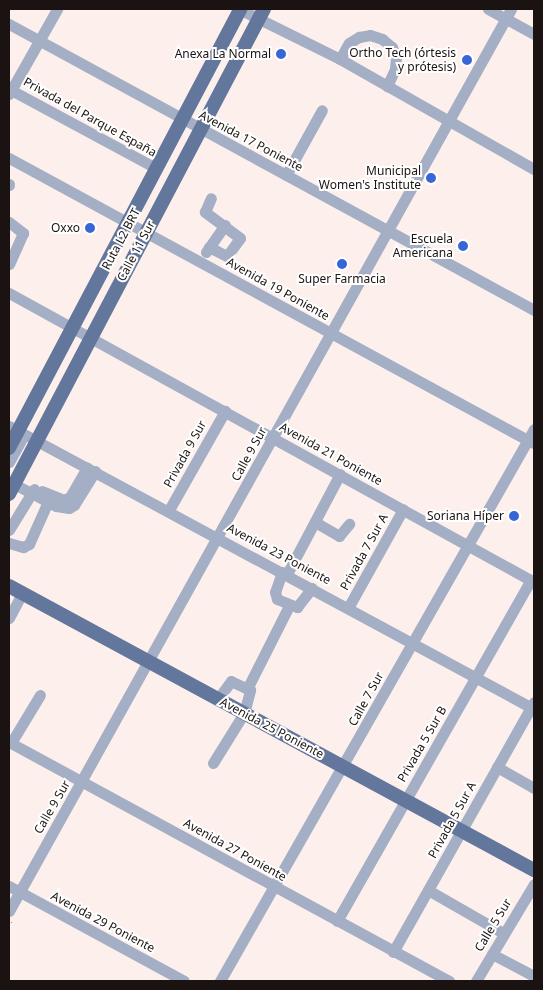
<!DOCTYPE html>
<html>
<head>
<meta charset="utf-8">
<style>
	body { margin:0 }
	#map { position:relative; width:543px; height:990px; overflow:hidden; background:#fdf0ec; font-family:"Noto Sans",sans-serif }
	div>[style] { position:absolute }
	[style*='--x'] { left:calc(var(--x)*1px); top:calc(var(--y)*1px); width:calc(var(--w)*1px); rotate:calc(var(--a)*1deg) }
	.path>* { height:1px; margin-top:-0.5px; transform-origin:0; background:repeating-linear-gradient(90deg,#948986 0 1px,transparent 0 5px) }
	.minor>* { height:11px; margin:-5.5px; padding:0 5.5px; transform-origin:5.5px; border-radius:5.5px; background:#a4afc5 }
	.major>* { height:14px; margin:-7px; padding:0 7px; transform-origin:7px; border-radius:7px; background:#63769c }
	.dots>* { width:14px; height:14px; translate:-50% -50%; box-sizing:border-box; border:2px solid #fff; border-radius:50% }
	span { translate:-50% -50%; white-space:nowrap; text-align:center; line-height:1.15; -webkit-text-stroke:4px #fff; paint-order:stroke }
	.poi-label { font-size:12px; color:#1a1311 }
	.right { translate:-100% -50%; text-align:right }
	.street-label { font-size:12px; color:#1a1311 }
	.frame { position:absolute; inset:0; border:10px solid #1a1311; pointer-events:none }
</style>
</head>
<body>
<div id="map">
	<div class="path">
		<div style="--x:9;--y:927;--w:7;--a:-63"></div>
	</div>
	<div class="minor">
		<div style="--x:239;--y:9;--w:113;--a:26.3"></div>
		<div style="--x:340;--y:59;--w:223;--a:29.6"></div>
		<div style="--x:488;--y:9;--w:52;--a:28.5"></div>
		<div style="--x:9;--y:24;--w:598;--a:28.58"></div>
		<div style="--x:340;--y:59;--w:18;--a:-61"></div>
		<div style="--x:349;--y:43;--w:12;--a:-31"></div>
		<div style="--x:359;--y:37;--w:11;--a:-10"></div>
		<div style="--x:370;--y:35;--w:13;--a:18"></div>
		<div style="--x:382;--y:39;--w:13;--a:39"></div>
		<div style="--x:392;--y:47;--w:11;--a:68"></div>
		<div style="--x:396;--y:57;--w:12;--a:95"></div>
		<div style="--x:395;--y:69;--w:19;--a:115"></div>
		<div style="--x:11;--y:90;--w:165;--a:28.3"></div>
		<div style="--x:9;--y:94;--w:98;--a:-60.5"></div>
		<div style="--x:9;--y:158;--w:596;--a:28.54"></div>
		<div style="--x:286;--y:175;--w:74;--a:-61"></div>
		<div style="--x:9;--y:185;--w:1;--a:-90"></div>
		<div style="--x:9;--y:222;--w:18;--a:38"></div>
		<div style="--x:23;--y:233;--w:34;--a:114"></div>
		<div style="--x:209;--y:247;--w:20;--a:27"></div>
		<div style="--x:227;--y:256;--w:22;--a:-54"></div>
		<div style="--x:240;--y:238;--w:44;--a:-143.4"></div>
		<div style="--x:205;--y:212;--w:15;--a:-67"></div>
		<div style="--x:206;--y:252;--w:33;--a:-55"></div>
		<div style="--x:9;--y:293;--w:599;--a:28.83"></div>
		<div style="--x:9;--y:426;--w:596;--a:28.33"></div>
		<div style="--x:9;--y:462;--w:25;--a:-61"></div>
		<div style="--x:14;--y:484;--w:47;--a:27.6"></div>
		<div style="--x:56;--y:506;--w:13;--a:9"></div>
		<div style="--x:69;--y:508;--w:6;--a:-31"></div>
		<div style="--x:74;--y:505;--w:40;--a:-58"></div>
		<div style="--x:42;--y:491;--w:24;--a:22"></div>
		<div style="--x:64;--y:500;--w:7;--a:-27"></div>
		<div style="--x:70;--y:497;--w:34;--a:-60"></div>
		<div style="--x:169;--y:510;--w:114;--a:-60.5"></div>
		<div style="--x:315;--y:522;--w:28;--a:30"></div>
		<div style="--x:339;--y:536;--w:16;--a:-50"></div>
		<div style="--x:9;--y:530;--w:48;--a:-58.6"></div>
		<div style="--x:9;--y:543;--w:15;--a:16"></div>
		<div style="--x:23;--y:547;--w:7;--a:-27"></div>
		<div style="--x:29;--y:544;--w:51;--a:-65.9"></div>
		<div style="--x:282;--y:572;--w:21;--a:109"></div>
		<div style="--x:275;--y:592;--w:7;--a:74"></div>
		<div style="--x:277;--y:599;--w:22;--a:22"></div>
		<div style="--x:297;--y:607;--w:24;--a:-52"></div>
		<div style="--x:287;--y:574;--w:113;--a:-62.1"></div>
		<div style="--x:348;--y:608;--w:113;--a:-60.9"></div>
		<div style="--x:9;--y:618;--w:27;--a:-62"></div>
		<div style="--x:248;--y:687;--w:91;--a:-63.2"></div>
		<div style="--x:9;--y:742;--w:501;--a:28.51"></div>
		<div style="--x:11;--y:743;--w:56;--a:-58.9"></div>
		<div style="--x:213;--y:763;--w:59;--a:-58.2"></div>
		<div style="--x:244;--y:713;--w:24;--a:-75"></div>
		<div style="--x:250;--y:690;--w:21;--a:-155"></div>
		<div style="--x:231;--y:681;--w:22;--a:126"></div>
		<div style="--x:497;--y:767;--w:43;--a:29.6"></div>
		<div style="--x:9;--y:886;--w:199;--a:28.5"></div>
		<div style="--x:428;--y:890;--w:86;--a:29.8"></div>
		<div style="--x:9;--y:911;--w:1032;--a:-60.9"></div>
		<div style="--x:337;--y:921;--w:392;--a:-60.4"></div>
		<div style="--x:393;--y:952;--w:287;--a:-60.6"></div>
		<div style="--x:492;--y:954;--w:47;--a:27.6"></div>
		<div style="--x:220;--y:981;--w:635;--a:-60.37"></div>
		<div style="--x:476;--y:981;--w:113;--a:-59.1"></div>
	</div>
	<div class="major">
		<div style="--x:9;--y:448;--w:496;--a:-62.2"></div>
		<div style="--x:9;--y:494;--w:548;--a:-62.27"></div>
		<div style="--x:9;--y:586;--w:597;--a:28.41"></div>
	</div>
	<div class="dots">
		<div style="left:281px;top:54px;background:#3767d7"></div>
		<div style="left:467px;top:60px;background:#3767d7"></div>
		<div style="left:431px;top:178px;background:#3767d7"></div>
		<div style="left:90px;top:228px;background:#3767d7"></div>
		<div style="left:463px;top:246px;background:#3767d7"></div>
		<div style="left:342px;top:264px;background:#3767d7"></div>
		<div style="left:514px;top:516px;background:#3767d7"></div>
	</div>
	<div class="poi-label">
		<span class="right" style="left:456px;top:60px">Ortho Tech (órtesis<br>y prótesis)</span>
		<span class="right" style="left:271px;top:54px">Anexa La Normal</span>
		<span class="right" style="left:421px;top:178px">Municipal<br>Women's Institute</span>
		<span class="right" style="left:80px;top:228px">Oxxo</span>
		<span class="right" style="left:453px;top:246px">Escuela<br>Americana</span>
		<span style="left:342px;top:279px">Super Farmacia</span>
		<span class="right" style="left:504px;top:516px">Soriana Híper</span>
	</div>
	<div class="street-label">
		<span style="left:90px;top:117px;rotate:29deg">Privada del Parque España</span>
		<span style="left:251px;top:141px;rotate:28deg">Avenida 17 Poniente</span>
		<span style="left:121px;top:239px;rotate:-62deg">Ruta L2 BRT</span>
		<span style="left:136px;top:251px;rotate:-62deg">Calle 11 Sur</span>
		<span style="left:278px;top:289px;rotate:29deg">Avenida 19 Poniente</span>
		<span style="left:185px;top:454px;rotate:-61deg">Privada 9 Sur</span>
		<span style="left:249px;top:454px;rotate:-61deg">Calle 9 Sur</span>
		<span style="left:331px;top:454px;rotate:29deg">Avenida 21 Poniente</span>
		<span style="left:364px;top:552px;rotate:-61deg">Privada 7 Sur A</span>
		<span style="left:279px;top:554px;rotate:28deg">Avenida 23 Poniente</span>
		<span style="left:366px;top:699px;rotate:-61deg">Calle 7 Sur</span>
		<span style="left:272px;top:728px;rotate:28deg">Avenida 25 Poniente</span>
		<span style="left:422px;top:744px;rotate:-60deg">Privada 5 Sur B</span>
		<span style="left:52px;top:807px;rotate:-60deg">Calle 9 Sur</span>
		<span style="left:452px;top:820px;rotate:-61deg">Privada 5 Sur A</span>
		<span style="left:235px;top:850px;rotate:29deg">Avenida 27 Poniente</span>
		<span style="left:103px;top:922px;rotate:28deg">Avenida 29 Poniente</span>
		<span style="left:493px;top:925px;rotate:-59deg">Calle 5 Sur</span>
	</div>
	<div class="frame"></div>
</div>
</body>
</html>
